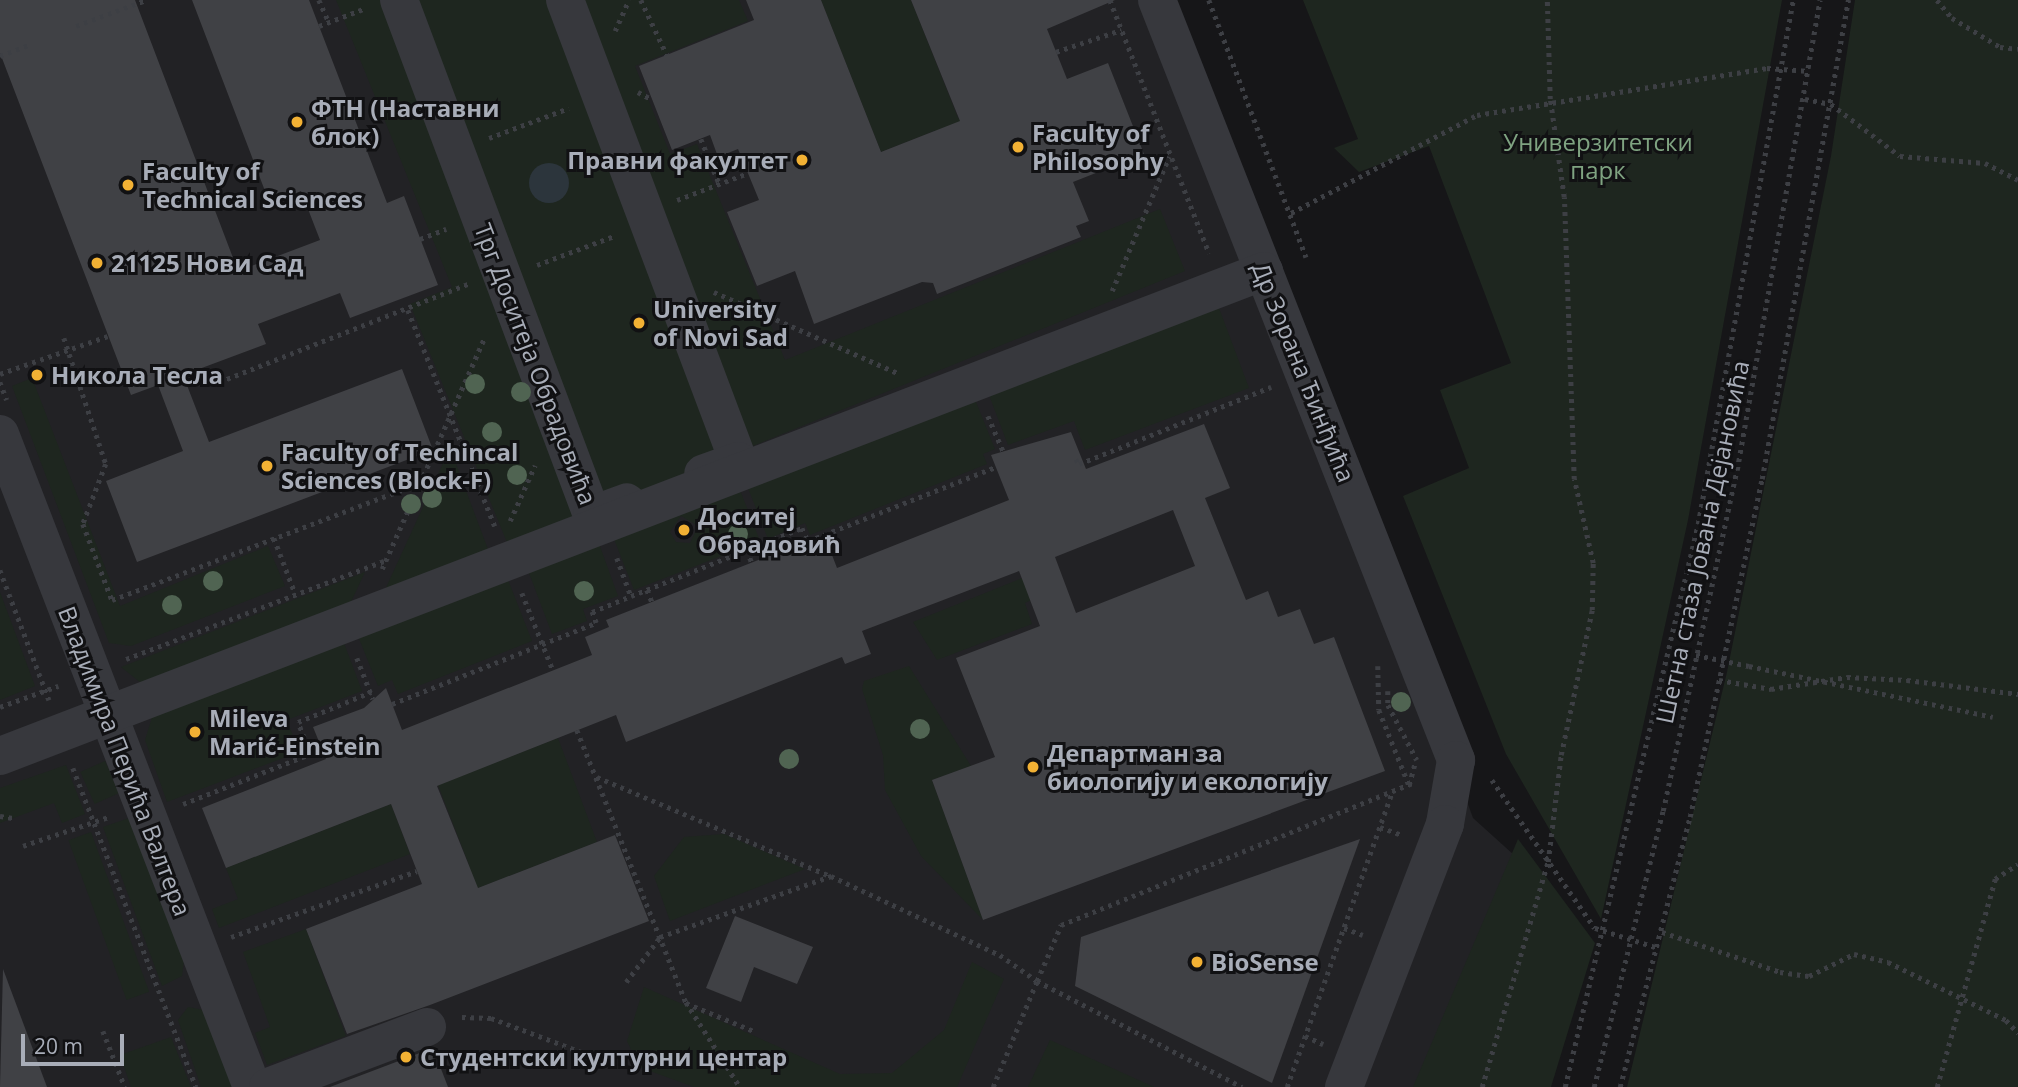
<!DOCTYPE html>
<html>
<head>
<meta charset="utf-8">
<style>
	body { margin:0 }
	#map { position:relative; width:2018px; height:1087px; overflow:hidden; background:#161618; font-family:"Open Sans",sans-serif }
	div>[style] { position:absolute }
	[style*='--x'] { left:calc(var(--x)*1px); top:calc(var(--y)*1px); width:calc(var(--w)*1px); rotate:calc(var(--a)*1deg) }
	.built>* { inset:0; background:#222225 }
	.green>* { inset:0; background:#1e261f; transform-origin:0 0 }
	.water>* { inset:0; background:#2c353c }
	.round { border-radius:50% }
	.building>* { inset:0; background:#404145 }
	.path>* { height:4.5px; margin-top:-2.25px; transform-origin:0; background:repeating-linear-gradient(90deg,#3d3f44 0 3.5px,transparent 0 8.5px) }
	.minor>* { height:38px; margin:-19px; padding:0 19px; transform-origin:19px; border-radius:19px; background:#37383d }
	.path-bridge>* { height:4.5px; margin-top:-2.25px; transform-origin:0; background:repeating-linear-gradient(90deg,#3d3f44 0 3.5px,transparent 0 8.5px) }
	.trees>* { width:20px; height:20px; margin:-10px; border-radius:50%; background:#506452 }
	.dots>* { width:19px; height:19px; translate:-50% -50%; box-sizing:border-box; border:4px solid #111113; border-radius:50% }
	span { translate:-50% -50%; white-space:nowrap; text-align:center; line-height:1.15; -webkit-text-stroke:6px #111113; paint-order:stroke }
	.poi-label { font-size:24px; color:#a8adb8; font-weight:700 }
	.left { translate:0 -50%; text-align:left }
	.right { translate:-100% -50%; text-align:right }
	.park-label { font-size:24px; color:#7fa381 }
	.street-label { font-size:24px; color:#a8adb8 }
	.scale { position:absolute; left:21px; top:1034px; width:103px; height:32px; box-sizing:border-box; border:4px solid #a8adb8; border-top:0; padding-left:9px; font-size:21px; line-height:24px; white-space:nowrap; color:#a8adb8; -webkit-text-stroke:5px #111113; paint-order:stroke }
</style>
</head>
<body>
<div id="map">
	<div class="built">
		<div style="clip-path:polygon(0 0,1146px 0,1411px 647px,1473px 818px,1524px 864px,1440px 1087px,0 1087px)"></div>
	</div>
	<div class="green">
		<div style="clip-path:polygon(336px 0,739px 0,748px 21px,635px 66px,670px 154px,697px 144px,785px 360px,1160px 209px,1185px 271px,508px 545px,410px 304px,452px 287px)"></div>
		<div style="clip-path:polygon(821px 0,911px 0,958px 118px,976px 127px,934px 131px,881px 152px)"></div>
		<div style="clip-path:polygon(1303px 0,1782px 0,1688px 520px,1601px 919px,1506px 754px,1403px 496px,1469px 468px,1440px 390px,1511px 363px,1429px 146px,1359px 172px,1334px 148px,1358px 139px)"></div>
		<div style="clip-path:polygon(1855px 0,2018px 0,2018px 1087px,1627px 1087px,1727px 672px,1831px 156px)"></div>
		<div style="clip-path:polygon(1216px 300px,1249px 388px,1085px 450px,1074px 421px,1008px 445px,986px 387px)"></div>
		<div style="clip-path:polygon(32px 378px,120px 606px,268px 546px,285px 586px,131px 646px,109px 643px,12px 386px)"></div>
		<div style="clip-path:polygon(972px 392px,995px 449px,983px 454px,987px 464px,810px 535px,805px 523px,768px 539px,746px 483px)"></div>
		<div style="clip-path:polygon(450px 448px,489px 552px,384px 592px)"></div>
		<div style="clip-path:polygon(evenodd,738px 485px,760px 541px,634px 590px,612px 534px,738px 485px,681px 516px,698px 526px,690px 543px,676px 542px,670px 532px,681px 516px)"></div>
		<div style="clip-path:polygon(597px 538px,618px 596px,583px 609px,587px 621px,552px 634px,526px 565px)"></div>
		<div style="clip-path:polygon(365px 572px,350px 604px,141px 683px,121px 667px)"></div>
		<div style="clip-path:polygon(505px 572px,532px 641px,398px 694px,392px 680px,378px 686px,356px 631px)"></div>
		<div style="clip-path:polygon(1032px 574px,1040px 596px,1025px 603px,1032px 624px,937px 660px,913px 622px)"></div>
		<div style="clip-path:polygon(0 592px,35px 686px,0 700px)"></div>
		<div style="clip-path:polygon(341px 635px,362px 691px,287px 720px,299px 752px,167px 802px,145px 740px,153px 714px)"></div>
		<div style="clip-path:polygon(909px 666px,971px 766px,932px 780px,983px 920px,921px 856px,885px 790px,883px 755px,862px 689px,864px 681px)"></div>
		<div style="clip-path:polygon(558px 738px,597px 842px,455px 897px,469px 865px,438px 785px)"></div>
		<div style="left:105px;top:761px;width:35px;height:27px;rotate:66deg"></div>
		<div style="clip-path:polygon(66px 765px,85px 814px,62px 823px,54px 803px,0 823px,0 788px)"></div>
		<div style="clip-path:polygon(391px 804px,410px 854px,219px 928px,212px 909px,238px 899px,226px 868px)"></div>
		<div style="clip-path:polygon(129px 818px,184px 961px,182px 976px,162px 986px,103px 827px)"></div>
		<div style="left:91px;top:832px;width:170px;height:24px;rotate:70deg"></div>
		<div style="clip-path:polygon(724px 834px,805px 869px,670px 921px,654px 876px,684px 837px)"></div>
		<div style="clip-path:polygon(1518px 839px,1595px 943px,1551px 1087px,1413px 1087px)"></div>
		<div style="clip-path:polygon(306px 929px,346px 1036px,267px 1065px,255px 1033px,270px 1027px,243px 952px)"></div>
		<div style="clip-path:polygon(972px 962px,1004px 979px,957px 1087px,694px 1087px,639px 1067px,627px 1041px,644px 987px,840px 1074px,892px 1073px,944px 1030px)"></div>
		<div style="clip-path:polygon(188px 1007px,204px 1010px,234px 1087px,201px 1087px,178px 1020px)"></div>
		<div style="clip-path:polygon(171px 1037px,191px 1087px,131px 1087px,120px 1055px)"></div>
		<div style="clip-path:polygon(1050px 1040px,1154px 1087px,1028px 1087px)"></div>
	</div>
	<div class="water">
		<div class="round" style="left:529px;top:163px;width:40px;height:40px"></div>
	</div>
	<div class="building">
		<div style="clip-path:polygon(0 0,135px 0,238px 271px,320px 240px,301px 191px,270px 204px,192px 0,309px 0,387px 203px,404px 196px,438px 285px,350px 318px,340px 293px,258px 324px,266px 344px,183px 375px,209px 442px,402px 369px,433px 450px,137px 562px,106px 481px,183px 451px,158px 385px,131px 395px,0 53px)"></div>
		<div style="clip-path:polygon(746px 0,821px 0,881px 152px,960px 121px,911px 0,1115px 0,1047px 29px,1067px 79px,1108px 63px,1144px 154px,1073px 182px,1089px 221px,1076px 226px,1081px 237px,937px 294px,933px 283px,922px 282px,814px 324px,795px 271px,757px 286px,727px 212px,759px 200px,738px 149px,718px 157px,710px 135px,672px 150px,639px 66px,754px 20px)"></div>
		<div style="clip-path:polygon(evenodd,1204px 424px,1230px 488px,1205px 498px,1246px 600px,1268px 591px,1278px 617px,1300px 609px,1314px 644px,1334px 637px,1385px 771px,983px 920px,932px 780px,995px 757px,956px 658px,1040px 626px,1019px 571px,862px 631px,871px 654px,845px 664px,842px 657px,626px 742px,616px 715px,437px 786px,478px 888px,615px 835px,649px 921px,430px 1005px,347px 1034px,306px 929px,422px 884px,391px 804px,226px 868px,202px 808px,326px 759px,313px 727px,364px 708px,386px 688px,402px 730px,592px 655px,585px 637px,609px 627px,606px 620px,799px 544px,802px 551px,827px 542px,837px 568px,1009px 500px,991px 455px,1071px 432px,1086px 469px,1204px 424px,1173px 510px,1195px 566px,1076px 613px,1055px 557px,1173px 510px)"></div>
		<div style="clip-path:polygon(1360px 839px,1272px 1083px,1075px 986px,1081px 937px)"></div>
		<div style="clip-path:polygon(735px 916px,813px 947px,797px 984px,754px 967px,741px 1002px,706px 988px)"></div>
		<div style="clip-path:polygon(3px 969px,47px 1087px,0 1087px)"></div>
		<div style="clip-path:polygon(433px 1048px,448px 1087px,330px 1087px)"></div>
	</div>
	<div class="path">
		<div style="--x:319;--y:0;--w:24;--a:66"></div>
		<div style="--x:641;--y:0;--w:61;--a:64.7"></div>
		<div style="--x:1110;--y:0;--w:272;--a:68.6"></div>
		<div style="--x:1209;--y:0;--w:275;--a:69.3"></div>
		<div style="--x:1937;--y:0;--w:23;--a:50"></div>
		<div style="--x:1952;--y:18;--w:56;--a:31.1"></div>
		<div style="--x:2000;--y:47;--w:18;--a:6"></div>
		<div style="--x:76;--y:26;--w:75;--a:-20.4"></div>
		<div style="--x:319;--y:26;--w:47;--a:-21.1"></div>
		<div style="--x:615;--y:31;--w:34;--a:-66"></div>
		<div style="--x:1056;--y:52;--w:69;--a:-18.7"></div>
		<div style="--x:0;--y:56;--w:31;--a:-21"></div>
		<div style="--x:638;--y:92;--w:15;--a:28"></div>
		<div style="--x:1805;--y:99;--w:26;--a:11"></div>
		<div style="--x:1831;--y:104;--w:86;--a:37"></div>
		<div style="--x:1900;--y:156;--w:85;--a:4.7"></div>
		<div style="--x:1985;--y:163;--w:37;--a:27"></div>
		<div style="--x:489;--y:138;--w:85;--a:-20.6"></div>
		<div style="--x:701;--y:139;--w:48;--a:67.8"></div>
		<div style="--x:677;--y:200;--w:76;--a:-20.8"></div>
		<div style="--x:1291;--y:213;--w:210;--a:-27.8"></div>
		<div style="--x:1477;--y:115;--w:294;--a:-9.2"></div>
		<div style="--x:1767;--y:68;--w:42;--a:4.1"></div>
		<div style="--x:420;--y:239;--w:28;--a:-21"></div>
		<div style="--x:537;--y:265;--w:82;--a:-20.6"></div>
		<div style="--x:1112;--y:291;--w:146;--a:-67"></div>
		<div style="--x:714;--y:292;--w:201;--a:23.8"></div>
		<div style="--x:408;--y:310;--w:233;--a:68.1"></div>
		<div style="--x:64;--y:338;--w:133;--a:71.6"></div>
		<div style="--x:106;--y:464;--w:64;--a:111"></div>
		<div style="--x:83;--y:524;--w:81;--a:69.1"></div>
		<div style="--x:112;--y:600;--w:332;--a:-20.8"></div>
		<div style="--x:0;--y:374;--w:114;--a:-19.4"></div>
		<div style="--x:0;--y:382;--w:19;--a:69"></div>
		<div style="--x:219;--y:382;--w:268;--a:-21.5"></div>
		<div style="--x:988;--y:416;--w:40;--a:66.6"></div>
		<div style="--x:1076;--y:459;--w:6;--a:59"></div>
		<div style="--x:1079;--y:464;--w:207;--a:-21.9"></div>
		<div style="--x:510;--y:521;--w:61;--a:-65.9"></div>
		<div style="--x:274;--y:538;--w:59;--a:69.1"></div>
		<div style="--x:747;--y:550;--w:14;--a:69"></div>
		<div style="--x:617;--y:558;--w:40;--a:69.8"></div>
		<div style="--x:631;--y:596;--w:184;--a:-21.7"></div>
		<div style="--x:802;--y:528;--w:14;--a:65"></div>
		<div style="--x:808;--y:541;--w:202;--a:-21.5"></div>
		<div style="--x:382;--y:569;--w:254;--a:-66.1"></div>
		<div style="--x:0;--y:570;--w:139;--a:69.3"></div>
		<div style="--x:647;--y:590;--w:13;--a:67"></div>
		<div style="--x:522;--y:593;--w:83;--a:68.1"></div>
		<div style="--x:1696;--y:655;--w:54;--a:11.7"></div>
		<div style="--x:357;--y:658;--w:44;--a:68.7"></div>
		<div style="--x:126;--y:659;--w:279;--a:-20.8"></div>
		<div style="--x:1378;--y:666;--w:44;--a:88.7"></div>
		<div style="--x:1379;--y:710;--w:81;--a:68.2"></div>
		<div style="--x:1719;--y:680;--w:53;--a:9.8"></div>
		<div style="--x:1771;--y:689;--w:77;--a:-9"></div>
		<div style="--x:1847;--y:677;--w:60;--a:2.9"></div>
		<div style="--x:1907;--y:680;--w:112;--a:7.2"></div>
		<div style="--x:1388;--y:691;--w:14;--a:90"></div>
		<div style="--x:1388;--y:705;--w:62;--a:62.2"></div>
		<div style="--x:392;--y:704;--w:219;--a:-21.7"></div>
		<div style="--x:596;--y:623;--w:12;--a:-110"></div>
		<div style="--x:592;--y:612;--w:42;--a:-22.3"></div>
		<div style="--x:0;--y:707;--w:62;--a:-19.9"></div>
		<div style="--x:577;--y:730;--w:293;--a:68.2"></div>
		<div style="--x:686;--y:1002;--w:101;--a:57.6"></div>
		<div style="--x:73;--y:768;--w:342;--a:68.9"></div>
		<div style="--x:597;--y:777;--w:253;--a:23"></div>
		<div style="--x:1492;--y:780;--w:180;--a:55.2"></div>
		<div style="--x:1595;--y:928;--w:66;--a:17.6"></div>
		<div style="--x:1409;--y:785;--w:23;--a:-75"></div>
		<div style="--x:183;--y:804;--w:136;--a:-21.5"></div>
		<div style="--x:310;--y:754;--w:34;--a:-111"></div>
		<div style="--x:298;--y:722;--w:79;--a:-22.3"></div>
		<div style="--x:0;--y:816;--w:13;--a:9"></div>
		<div style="--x:1380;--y:827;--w:23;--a:20"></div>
		<div style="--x:23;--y:846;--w:93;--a:-18.8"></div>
		<div style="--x:1344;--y:928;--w:20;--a:20"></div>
		<div style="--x:1662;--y:932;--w:125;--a:18.7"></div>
		<div style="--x:1780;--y:972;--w:29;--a:8"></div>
		<div style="--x:1809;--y:976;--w:50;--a:-26.1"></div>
		<div style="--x:1854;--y:954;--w:35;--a:13"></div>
		<div style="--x:1888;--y:962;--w:131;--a:26.2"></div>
		<div style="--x:2006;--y:1020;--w:18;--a:47"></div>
		<div style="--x:231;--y:937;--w:197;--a:-19.5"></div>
		<div style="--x:626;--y:982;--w:56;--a:-52.9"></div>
		<div style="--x:660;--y:937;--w:182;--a:-19.6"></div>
		<div style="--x:831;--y:876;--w:187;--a:25.1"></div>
		<div style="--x:1000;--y:955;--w:45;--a:35.1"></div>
		<div style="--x:1037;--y:981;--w:61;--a:-66.8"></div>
		<div style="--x:1061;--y:925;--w:382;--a:-22"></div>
		<div style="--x:686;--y:1003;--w:76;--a:22.5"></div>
		<div style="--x:462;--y:1017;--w:29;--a:2"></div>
		<div style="--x:491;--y:1018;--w:113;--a:20.7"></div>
		<div style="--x:103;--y:1031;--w:60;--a:68.6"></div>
		<div style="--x:1305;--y:1036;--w:20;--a:24"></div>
		<div style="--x:993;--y:1087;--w:115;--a:-67.5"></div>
		<div style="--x:1037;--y:981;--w:231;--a:27.3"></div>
		<div style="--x:1287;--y:1087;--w:310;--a:-70.4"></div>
		<div style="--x:1482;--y:1087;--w:234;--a:-73.7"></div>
		<div style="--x:1548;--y:862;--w:108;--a:-83.1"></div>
		<div style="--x:1561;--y:755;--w:148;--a:-77.9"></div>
		<div style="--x:1592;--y:610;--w:47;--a:-88.8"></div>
		<div style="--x:1593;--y:563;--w:86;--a:-102.7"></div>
		<div style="--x:1574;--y:479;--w:282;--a:-92"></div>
		<div style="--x:1564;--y:197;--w:99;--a:-98.1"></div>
		<div style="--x:1550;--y:99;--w:99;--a:-91.7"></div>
		<div style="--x:1565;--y:1087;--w:578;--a:-76.71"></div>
		<div style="--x:1698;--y:524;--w:533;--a:-79.72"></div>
		<div style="--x:1594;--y:1087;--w:284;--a:-76"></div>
		<div style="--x:1663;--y:811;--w:349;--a:-77.8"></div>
		<div style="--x:1737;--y:470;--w:477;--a:-80"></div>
		<div style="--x:1620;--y:1087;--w:279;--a:-75.5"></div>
		<div style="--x:1690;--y:817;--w:346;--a:-78"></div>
		<div style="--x:1762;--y:479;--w:487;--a:-79.8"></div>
		<div style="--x:1937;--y:1087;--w:216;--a:-74.4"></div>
		<div style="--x:1995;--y:879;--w:27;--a:-33"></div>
	</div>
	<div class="minor">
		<div style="--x:399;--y:0;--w:550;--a:69.46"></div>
		<div style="--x:592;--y:515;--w:37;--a:-20"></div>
		<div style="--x:565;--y:0;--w:492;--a:69.4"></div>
		<div style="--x:738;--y:461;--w:37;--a:160"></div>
		<div style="--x:1157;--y:0;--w:817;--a:68.52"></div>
		<div style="--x:1456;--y:760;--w:65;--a:99.8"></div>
		<div style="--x:1445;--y:824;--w:282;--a:111"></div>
		<div style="--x:0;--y:434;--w:700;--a:68.9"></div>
		<div style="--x:0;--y:756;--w:1354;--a:-20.99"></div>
		<div style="--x:268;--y:1087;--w:170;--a:-20.7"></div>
	</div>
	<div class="path-bridge">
		<div style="--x:1749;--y:666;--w:249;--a:11.8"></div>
	</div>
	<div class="trees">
		<div style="left:475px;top:384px"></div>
		<div style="left:521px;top:392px"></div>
		<div style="left:492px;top:432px"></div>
		<div style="left:517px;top:475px"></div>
		<div style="left:432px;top:498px"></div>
		<div style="left:411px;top:504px"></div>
		<div style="left:738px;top:534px"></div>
		<div style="left:213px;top:581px"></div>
		<div style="left:584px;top:591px"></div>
		<div style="left:172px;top:605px"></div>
		<div style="left:1401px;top:702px"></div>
		<div style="left:920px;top:729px"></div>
		<div style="left:789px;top:759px"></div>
	</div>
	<div class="dots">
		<div style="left:297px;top:122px;background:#f2b134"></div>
		<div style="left:1018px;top:147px;background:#f2b134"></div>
		<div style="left:802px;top:160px;background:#f2b134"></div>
		<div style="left:128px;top:185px;background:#f2b134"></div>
		<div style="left:97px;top:263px;background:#f2b134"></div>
		<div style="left:639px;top:323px;background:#f2b134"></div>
		<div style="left:37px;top:375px;background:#f2b134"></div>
		<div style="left:267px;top:466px;background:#f2b134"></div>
		<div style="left:684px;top:530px;background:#f2b134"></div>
		<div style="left:195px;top:732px;background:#f2b134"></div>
		<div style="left:1033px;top:767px;background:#f2b134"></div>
		<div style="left:1197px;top:962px;background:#f2b134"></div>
		<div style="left:406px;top:1057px;background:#f2b134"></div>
	</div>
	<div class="poi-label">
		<span class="left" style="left:311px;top:122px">ФТН (Наставни<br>блок)</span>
		<span class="left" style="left:1032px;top:147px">Faculty of<br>Philosophy</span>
		<span class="right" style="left:788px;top:160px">Правни факултет</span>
		<span class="left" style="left:142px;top:185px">Faculty of<br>Technical Sciences</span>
		<span class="left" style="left:111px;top:263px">21125 Нови Сад</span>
		<span class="left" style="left:653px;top:323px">University<br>of Novi Sad</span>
		<span class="left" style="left:51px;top:375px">Никола Тесла</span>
		<span class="left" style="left:281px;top:466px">Faculty of Techincal<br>Sciences (Block-F)</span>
		<span class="left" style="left:698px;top:530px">Доситеј<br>Обрадовић</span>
		<span class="left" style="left:209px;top:732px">Mileva<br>Marić-Einstein</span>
		<span class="left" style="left:1047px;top:767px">Департман за<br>биологију и екологију</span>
		<span class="left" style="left:1211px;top:962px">BioSense</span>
		<span class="left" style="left:420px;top:1057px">Студентски културни центар</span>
	</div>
	<div class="park-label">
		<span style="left:1598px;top:156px">Универзитетски<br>парк</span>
	</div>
	<div class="street-label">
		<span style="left:536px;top:364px;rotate:69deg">Трг Доситеја Обрадовића</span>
		<span style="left:1304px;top:372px;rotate:68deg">Др Зорана Ђинђића</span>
		<span style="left:1702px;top:542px;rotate:-78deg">Шетна стаза Јована Дејановића</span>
		<span style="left:125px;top:761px;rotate:69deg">Владимира Перића Валтера</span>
	</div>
	<div class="scale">20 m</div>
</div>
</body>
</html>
